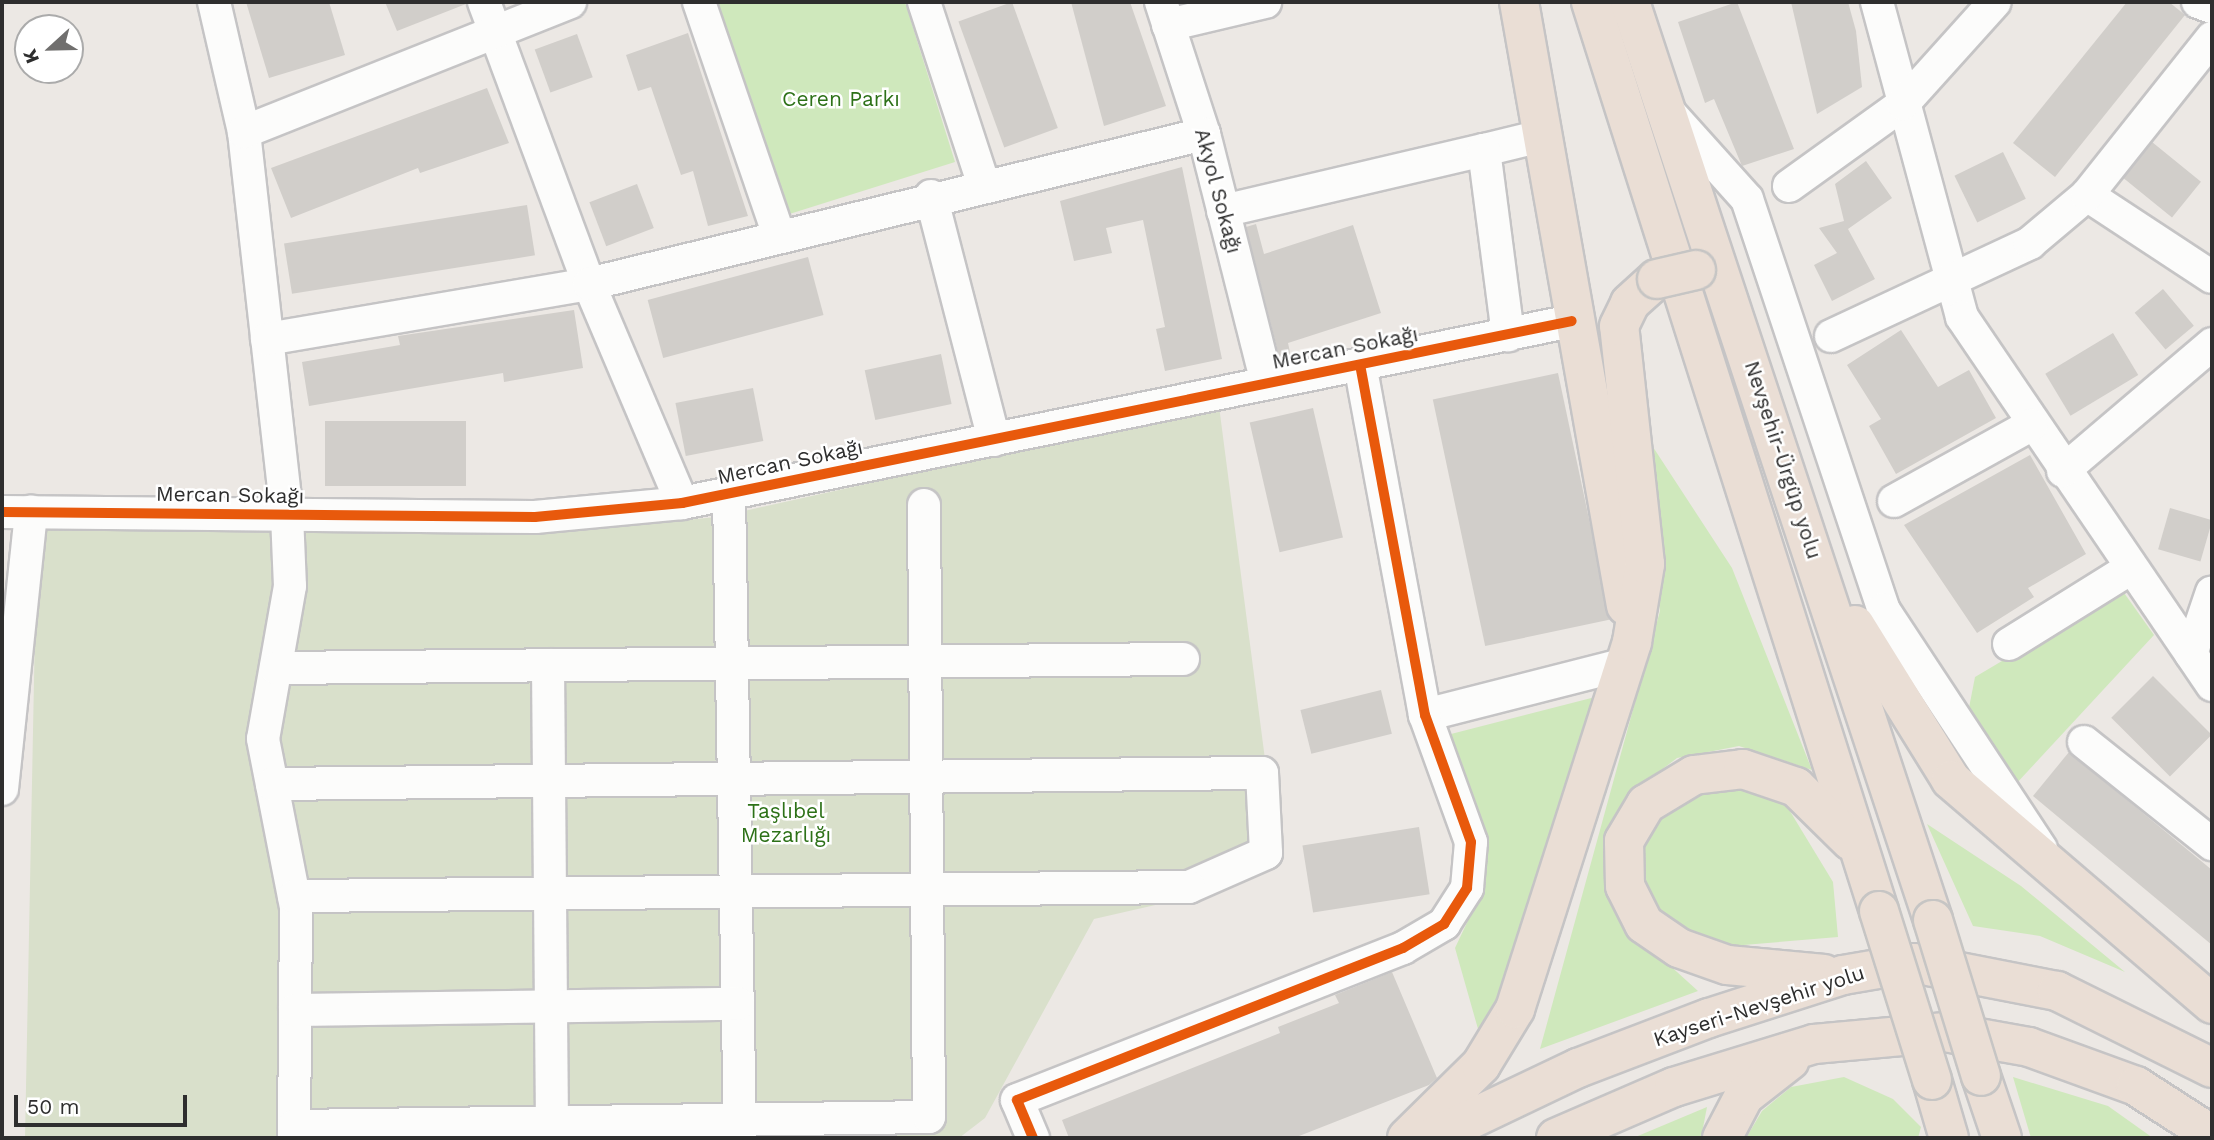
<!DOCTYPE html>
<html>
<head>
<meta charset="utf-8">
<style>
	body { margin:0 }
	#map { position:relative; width:2214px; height:1140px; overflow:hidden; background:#ece8e4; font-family:"Work Sans",sans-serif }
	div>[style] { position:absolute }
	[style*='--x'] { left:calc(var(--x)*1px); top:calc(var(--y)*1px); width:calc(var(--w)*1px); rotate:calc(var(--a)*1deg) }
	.green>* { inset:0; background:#cfe8bc }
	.cemetery>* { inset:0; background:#d9e0cb }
	.building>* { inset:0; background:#d1ceca; transform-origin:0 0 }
	.roads { filter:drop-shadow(2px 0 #c5c4c5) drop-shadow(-2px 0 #c5c4c5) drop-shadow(0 2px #c5c4c5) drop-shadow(0 -2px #c5c4c5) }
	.minor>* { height:32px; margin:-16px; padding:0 16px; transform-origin:16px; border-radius:16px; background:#fcfcfb }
	.highway>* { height:38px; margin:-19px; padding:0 19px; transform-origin:19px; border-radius:19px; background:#eaded5 }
	.bridges { filter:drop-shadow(2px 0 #c6c5c4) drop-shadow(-2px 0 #c6c5c4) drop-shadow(0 2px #c6c5c4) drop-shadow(0 -2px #c6c5c4) }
	.highway-bridge>* { height:38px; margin:-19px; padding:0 19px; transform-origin:19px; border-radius:19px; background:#eaded5 }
	.cycleway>* { height:10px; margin:-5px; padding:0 5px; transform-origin:5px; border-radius:5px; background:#e8590c }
	span { translate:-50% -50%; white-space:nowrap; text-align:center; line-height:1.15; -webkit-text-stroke:5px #fff; paint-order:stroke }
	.park-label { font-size:21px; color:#2d7118 }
	.street-label { font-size:21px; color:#2e2e2e }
	.frame { position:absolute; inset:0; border:4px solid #2e2e2e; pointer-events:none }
	.north { position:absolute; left:14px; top:14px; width:70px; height:70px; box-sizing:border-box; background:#fff; border:2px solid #ababab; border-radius:50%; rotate:248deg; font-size:19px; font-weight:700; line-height:28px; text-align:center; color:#2e2e2e }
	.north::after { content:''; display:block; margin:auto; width:24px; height:32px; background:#706f6e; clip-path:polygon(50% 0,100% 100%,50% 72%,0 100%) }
	.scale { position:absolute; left:14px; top:1095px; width:173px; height:32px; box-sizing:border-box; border:4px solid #2e2e2e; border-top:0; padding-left:9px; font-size:21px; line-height:24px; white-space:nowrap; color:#2e2e2e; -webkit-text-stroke:5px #fff; paint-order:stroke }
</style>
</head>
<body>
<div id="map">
	<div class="green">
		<div style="clip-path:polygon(716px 2px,905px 2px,955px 162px,783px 216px)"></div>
		<div style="clip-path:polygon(1653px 447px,1732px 568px,1812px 770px,1739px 746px,1677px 758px,1635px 790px,1616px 829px,1666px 962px,1698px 991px,1540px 1049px,1660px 611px,1635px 456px)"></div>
		<div style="clip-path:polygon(2122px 590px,2154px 635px,2015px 785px,1968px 713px,1975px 677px)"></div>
		<div style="clip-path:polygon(1607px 694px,1482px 1043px,1455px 948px,1473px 910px,1483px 860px,1451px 734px)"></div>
		<div style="clip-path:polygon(1741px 788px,1785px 803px,1833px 882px,1838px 937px,1731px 946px,1687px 931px,1659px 911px,1644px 882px,1644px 847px,1660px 818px,1700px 794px)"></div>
		<div style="clip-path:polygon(1927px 824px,2021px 886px,2125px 972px,2040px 936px,1973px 926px)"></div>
		<div style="clip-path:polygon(1844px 1077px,1893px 1099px,1921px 1127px,1918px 1138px,1746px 1138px,1762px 1111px,1791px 1087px)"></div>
		<div style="clip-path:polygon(2013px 1077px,2108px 1106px,2153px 1138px,2031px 1138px)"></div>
		<div style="clip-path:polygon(1707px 1107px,1701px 1138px,1633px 1138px)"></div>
	</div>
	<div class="cemetery">
		<div style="clip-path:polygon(1219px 406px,1278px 859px,1186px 898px,1094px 919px,985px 1118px,959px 1138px,25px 1138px,37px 528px,538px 534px,717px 517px)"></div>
	</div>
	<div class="building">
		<div style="clip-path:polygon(246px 2px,329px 2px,345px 55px,269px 78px)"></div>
		<div style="clip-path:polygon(385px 2px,466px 2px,466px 4px,397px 31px)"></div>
		<div style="left:1012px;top:2px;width:134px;height:57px;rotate:70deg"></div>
		<div style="clip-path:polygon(1071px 2px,1130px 2px,1166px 106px,1104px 126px)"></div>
		<div style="clip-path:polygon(1737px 2px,1794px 149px,1742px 166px,1714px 99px,1705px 103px,1678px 22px)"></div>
		<div style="clip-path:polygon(1791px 2px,1848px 2px,1856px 31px,1862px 87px,1817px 114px)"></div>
		<div style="clip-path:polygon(2127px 2px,2169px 2px,2185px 15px,2055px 177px,2013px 143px)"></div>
		<div style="clip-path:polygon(688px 33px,748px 216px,708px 226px,693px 171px,681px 175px,651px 87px,638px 91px,626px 55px)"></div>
		<div style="left:577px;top:34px;width:46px;height:45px;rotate:70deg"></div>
		<div style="clip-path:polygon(487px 88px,509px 143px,420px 173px,418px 168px,291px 218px,271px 168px)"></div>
		<div style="left:2152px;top:142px;width:63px;height:46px;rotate:39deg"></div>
		<div style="left:2003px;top:152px;width:52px;height:54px;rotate:64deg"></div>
		<div style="clip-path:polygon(1866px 161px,1892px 198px,1848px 229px,1875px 279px,1832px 301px,1814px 265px,1837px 253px,1819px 228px,1844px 221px,1835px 184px)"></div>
		<div style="clip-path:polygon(1182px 167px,1222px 359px,1165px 371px,1156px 329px,1165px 327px,1143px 220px,1106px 228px,1112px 253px,1074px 261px,1060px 201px)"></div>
		<div style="left:637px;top:184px;width:47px;height:51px;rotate:69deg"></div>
		<div style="left:527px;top:205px;width:51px;height:246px;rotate:81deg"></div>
		<div style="clip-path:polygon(1256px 224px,1264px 254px,1353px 225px,1381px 313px,1288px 343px,1291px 357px,1280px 360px,1246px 227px)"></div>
		<div style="left:808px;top:257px;width:60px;height:166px;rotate:75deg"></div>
		<div style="left:2163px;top:289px;width:48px;height:37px;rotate:50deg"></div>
		<div style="clip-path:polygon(574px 310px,583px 368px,504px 382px,503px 373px,309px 406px,302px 362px,400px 345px,398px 336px)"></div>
		<div style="clip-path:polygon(1901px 330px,1938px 387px,1969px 370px,1996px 418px,1896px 474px,1869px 426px,1881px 419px,1847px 365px)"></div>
		<div style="left:2113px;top:333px;width:49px;height:79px;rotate:59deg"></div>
		<div style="left:941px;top:354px;width:51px;height:78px;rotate:78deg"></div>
		<div style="left:1558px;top:373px;width:252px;height:128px;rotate:78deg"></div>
		<div style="left:753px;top:388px;width:54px;height:79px;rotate:79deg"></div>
		<div style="left:1313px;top:408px;width:133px;height:65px;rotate:77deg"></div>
		<div style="left:325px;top:421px;width:141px;height:65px"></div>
		<div style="clip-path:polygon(2030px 455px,2086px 554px,2028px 588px,2034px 597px,1977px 633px,1904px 525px)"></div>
		<div style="left:2170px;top:508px;width:44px;height:43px;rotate:16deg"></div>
		<div style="left:2153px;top:676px;width:83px;height:59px;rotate:45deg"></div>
		<div style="left:1381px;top:690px;width:45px;height:83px;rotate:76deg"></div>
		<div style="clip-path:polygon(2069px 752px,2212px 870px,2212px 945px,2033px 796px)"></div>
		<div style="left:1419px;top:827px;width:68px;height:118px;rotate:81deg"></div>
		<div style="clip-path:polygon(1392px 972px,1437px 1078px,1429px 1085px,1294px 1138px,1069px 1138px,1062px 1120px,1280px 1033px,1278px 1027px,1339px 1003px,1335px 995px)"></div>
	</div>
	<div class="roads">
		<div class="minor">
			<div style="--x:214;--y:2;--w:133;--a:77"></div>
			<div style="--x:244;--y:132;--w:385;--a:83.6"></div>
			<div style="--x:287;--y:515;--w:71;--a:87.6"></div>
			<div style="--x:290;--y:586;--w:155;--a:100"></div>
			<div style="--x:263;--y:739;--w:171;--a:78.9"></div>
			<div style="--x:296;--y:907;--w:231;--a:90.5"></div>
			<div style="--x:484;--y:2;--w:301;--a:69.6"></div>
			<div style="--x:589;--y:284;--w:238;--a:67"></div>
			<div style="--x:699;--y:2;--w:246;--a:71.1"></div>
			<div style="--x:924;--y:2;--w:190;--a:71.9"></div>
			<div style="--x:1161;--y:2;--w:139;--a:72"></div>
			<div style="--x:1204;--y:134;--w:257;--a:75.8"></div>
			<div style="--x:1877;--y:2;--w:326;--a:74.9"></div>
			<div style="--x:1962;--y:317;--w:445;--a:55.8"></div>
			<div style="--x:2198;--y:2;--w:15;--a:20"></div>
			<div style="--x:1168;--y:25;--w:100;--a:-13.3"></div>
			<div style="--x:1668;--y:111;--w:118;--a:48.1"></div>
			<div style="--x:1747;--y:199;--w:432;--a:71.6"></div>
			<div style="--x:1883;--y:609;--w:287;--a:56.6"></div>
			<div style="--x:244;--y:132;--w:351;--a:-21.7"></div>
			<div style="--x:1484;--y:150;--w:59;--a:-13.8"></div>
			<div style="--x:1789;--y:186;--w:140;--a:-35.7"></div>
			<div style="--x:1903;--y:104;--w:137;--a:-48"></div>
			<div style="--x:2087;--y:195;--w:149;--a:33.3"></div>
			<div style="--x:931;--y:196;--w:252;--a:75.5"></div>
			<div style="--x:1223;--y:211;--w:268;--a:-13.2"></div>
			<div style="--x:1484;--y:150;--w:187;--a:82.6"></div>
			<div style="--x:1831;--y:336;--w:220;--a:-25"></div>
			<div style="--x:2030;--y:243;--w:75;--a:-40.1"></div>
			<div style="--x:2087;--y:195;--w:201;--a:-51.5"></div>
			<div style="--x:267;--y:339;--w:327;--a:-9.7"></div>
			<div style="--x:589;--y:284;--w:633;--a:-13.71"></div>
			<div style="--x:2063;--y:471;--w:196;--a:-40.4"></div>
			<div style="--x:729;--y:494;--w:644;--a:89.02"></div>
			<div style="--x:1894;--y:501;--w:157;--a:-29"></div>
			<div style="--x:2;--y:512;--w:533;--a:0.54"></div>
			<div style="--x:535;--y:517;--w:148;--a:-5.4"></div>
			<div style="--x:682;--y:503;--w:908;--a:-11.56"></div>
			<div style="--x:2009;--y:644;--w:144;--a:-31.9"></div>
			<div style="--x:2191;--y:654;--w:65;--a:-71.3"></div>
			<div style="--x:548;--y:665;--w:473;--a:89.5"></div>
			<div style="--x:276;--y:668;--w:907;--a:-0.57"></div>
			<div style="--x:1425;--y:715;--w:206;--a:-14.3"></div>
			<div style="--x:2084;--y:742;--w:164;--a:38.6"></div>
			<div style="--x:272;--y:784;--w:990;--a:-0.64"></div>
			<div style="--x:1262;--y:773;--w:80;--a:87.1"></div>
			<div style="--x:1266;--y:853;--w:84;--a:156.2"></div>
			<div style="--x:1189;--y:887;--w:895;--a:179.42"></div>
			<div style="--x:2;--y:789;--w:279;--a:-84"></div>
			<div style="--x:295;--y:1010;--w:443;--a:-0.8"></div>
			<div style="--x:294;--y:1126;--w:635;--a:-0.81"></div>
			<div style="--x:929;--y:1117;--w:612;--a:-90.47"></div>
			<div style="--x:1033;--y:1138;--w:41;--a:-112.8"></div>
			<div style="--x:1017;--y:1100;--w:415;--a:-21.5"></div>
			<div style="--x:1403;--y:948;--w:48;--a:-30.3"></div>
			<div style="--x:1444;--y:924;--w:43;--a:-57.4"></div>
			<div style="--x:1467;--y:888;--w:46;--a:-85"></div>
			<div style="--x:1471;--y:842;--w:135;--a:-109.9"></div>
			<div style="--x:1425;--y:715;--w:356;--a:-100.5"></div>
		</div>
		<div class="highway">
			<div style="--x:1519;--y:2;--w:613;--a:79.95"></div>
			<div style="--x:1591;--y:2;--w:954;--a:72.42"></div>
			<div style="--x:1630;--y:2;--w:967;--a:71.73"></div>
			<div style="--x:1855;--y:625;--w:182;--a:58.2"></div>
			<div style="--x:1951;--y:780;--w:344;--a:40.6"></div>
			<div style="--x:1824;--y:974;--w:97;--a:-174.7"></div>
			<div style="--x:1727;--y:965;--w:51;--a:-160.5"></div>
			<div style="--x:1679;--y:948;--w:42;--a:-145.6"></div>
			<div style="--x:1644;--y:924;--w:42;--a:-116.6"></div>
			<div style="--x:1625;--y:886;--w:45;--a:-91.3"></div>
			<div style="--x:1624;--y:841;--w:43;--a:-59.3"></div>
			<div style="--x:1646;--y:804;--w:56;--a:-31.1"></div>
			<div style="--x:1694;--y:775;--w:49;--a:-7"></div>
			<div style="--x:1743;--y:769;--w:56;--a:18.8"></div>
			<div style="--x:1796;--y:787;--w:77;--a:44.5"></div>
			<div style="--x:1981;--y:1076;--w:65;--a:71.3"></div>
			<div style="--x:1932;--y:1080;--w:60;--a:73.7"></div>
			<div style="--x:1407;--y:1138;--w:104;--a:-44.6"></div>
			<div style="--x:1481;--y:1065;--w:66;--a:-58.7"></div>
			<div style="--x:1515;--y:1009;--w:385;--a:-72.3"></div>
			<div style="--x:1632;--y:642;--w:79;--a:-80.5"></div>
			<div style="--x:1645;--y:564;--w:239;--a:-96.2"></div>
			<div style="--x:1619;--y:326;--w:25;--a:-64"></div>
			<div style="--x:1630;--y:303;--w:36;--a:-42"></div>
			<div style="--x:1431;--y:1138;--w:163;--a:-25.5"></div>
			<div style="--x:1578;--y:1068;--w:140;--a:-20.9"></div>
			<div style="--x:1709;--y:1018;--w:141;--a:-17.8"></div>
			<div style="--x:1843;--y:975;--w:71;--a:-9.7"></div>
			<div style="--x:1913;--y:963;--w:147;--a:11"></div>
			<div style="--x:2057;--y:991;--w:173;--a:26.4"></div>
			<div style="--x:1556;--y:1138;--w:129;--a:-23.4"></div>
			<div style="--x:1674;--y:1087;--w:146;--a:-17.1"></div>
			<div style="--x:1814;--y:1044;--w:132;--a:-5.2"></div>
			<div style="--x:1945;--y:1032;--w:85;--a:10.1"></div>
			<div style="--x:2029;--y:1047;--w:114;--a:20"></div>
			<div style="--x:2136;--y:1086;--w:90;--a:32.8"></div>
			<div style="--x:1722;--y:1138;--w:47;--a:-62.4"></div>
			<div style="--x:1744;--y:1096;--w:58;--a:-38"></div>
		</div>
	</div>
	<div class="bridges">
		<div class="highway-bridge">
			<div style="--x:1657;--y:279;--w:40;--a:-13"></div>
			<div style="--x:1879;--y:911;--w:177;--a:72.6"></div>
			<div style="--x:1933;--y:920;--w:163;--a:72.9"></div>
		</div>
	</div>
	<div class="cycleway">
		<div style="--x:2;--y:512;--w:533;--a:0.54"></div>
		<div style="--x:535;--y:517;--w:148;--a:-5.4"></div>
		<div style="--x:682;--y:503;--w:908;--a:-11.56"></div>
		<div style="--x:1033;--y:1138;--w:41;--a:-112.8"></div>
		<div style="--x:1017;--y:1100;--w:415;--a:-21.5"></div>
		<div style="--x:1403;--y:948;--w:48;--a:-30.3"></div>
		<div style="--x:1444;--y:924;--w:43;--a:-57.4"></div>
		<div style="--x:1467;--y:888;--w:46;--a:-85"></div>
		<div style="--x:1471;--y:842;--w:135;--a:-109.9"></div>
		<div style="--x:1425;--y:715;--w:356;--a:-100.5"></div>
	</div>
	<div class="park-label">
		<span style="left:841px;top:99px">Ceren Parkı</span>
		<span style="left:786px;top:823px">Taşlıbel<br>Mezarlığı</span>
	</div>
	<div class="street-label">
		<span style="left:1218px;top:191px;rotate:75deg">Akyol Sokağı</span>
		<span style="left:1345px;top:348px;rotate:-11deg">Mercan Sokağı</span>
		<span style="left:1783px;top:460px;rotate:72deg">Nevşehir-Ürgüp yolu</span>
		<span style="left:790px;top:462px;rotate:-12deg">Mercan Sokağı</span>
		<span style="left:230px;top:495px;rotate:1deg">Mercan Sokağı</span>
		<span style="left:1759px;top:1006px;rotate:-18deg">Kayseri-Nevşehir yolu</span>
	</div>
	<div class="frame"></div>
	<div class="north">K</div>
	<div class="scale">50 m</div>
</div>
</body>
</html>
